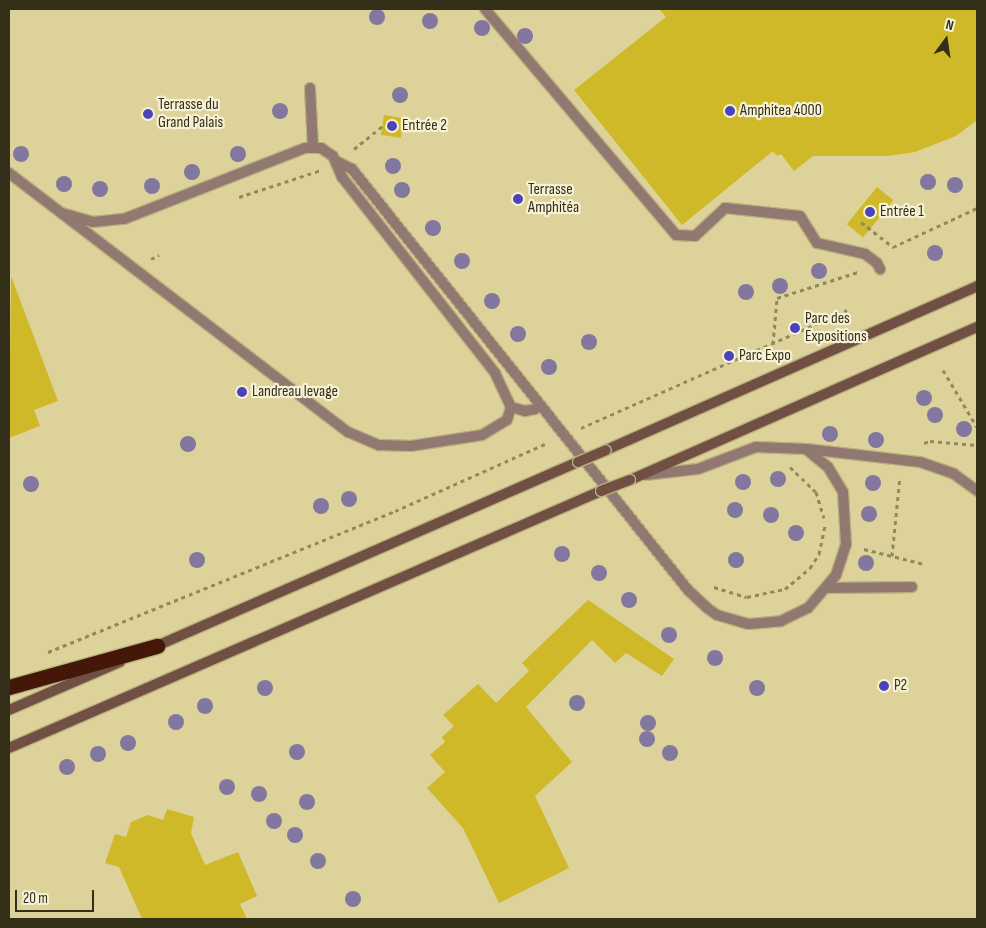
<!DOCTYPE html>
<html>
<head>
<meta charset="utf-8">
<style>
	body { margin:0 }
	#map { position:relative; width:986px; height:928px; overflow:hidden; background:#dcd29a; font-family:"Sofia Sans Condensed",sans-serif }
	div>[style] { position:absolute }
	[style*='--x'] { left:calc(var(--x)*1px); top:calc(var(--y)*1px); width:calc(var(--w)*1px); rotate:calc(var(--a)*1deg) }
	.building>* { inset:0; background:#d0b929; transform-origin:0 0 }
	.path>* { height:3px; margin-top:-1.5px; transform-origin:0; background:repeating-linear-gradient(90deg,#918a60 0 4px,transparent 0 8px) }
	.roads { filter:drop-shadow(1px 0 #bab180) drop-shadow(-1px 0 #bab180) drop-shadow(0 1px #bab180) drop-shadow(0 -1px #bab180) }
	.lane>* { height:10px; margin:-5px; padding:0 5px; transform-origin:5px; border-radius:5px; background:#917870 }
	.secondary>* { height:10px; margin:-5px; padding:0 5px; transform-origin:5px; border-radius:5px; background:#714f43 }
	.highway>* { height:15px; margin:-7.5px; padding:0 7.5px; transform-origin:7.5px; border-radius:7.5px; background:#441708 }
	.bridges { filter:drop-shadow(1px 0 #bab180) drop-shadow(-1px 0 #bab180) drop-shadow(0 1px #bab180) drop-shadow(0 -1px #bab180) }
	.secondary-bridge>* { height:10px; margin:-5px; padding:0 5px; transform-origin:5px; border-radius:5px; background:#714f43 }
	.trees>* { width:16px; height:16px; margin:-8px; border-radius:50%; background:#82779f }
	.dots>* { width:14px; height:14px; translate:-50% -50%; box-sizing:border-box; border:2px solid #f7f2d6; border-radius:50% }
	span { translate:-50% -50%; white-space:nowrap; text-align:center; line-height:1.15; -webkit-text-stroke:4.5px #f7f2d6; paint-order:stroke }
	.poi-label { font-size:16px; color:#332f18 }
	.left { translate:0 -50%; text-align:left }
	.frame { position:absolute; inset:0; border:10px solid #332f18; pointer-events:none }
	.north { position:absolute; left:921px; top:15px; width:50px; height:50px; -webkit-text-stroke:4px #f7f2d6; paint-order:stroke; rotate:14deg; font-size:14px; font-weight:700; line-height:20px; text-align:center; color:#332f18 }
	.north::after { content:''; display:block; margin:auto; width:18px; height:22px; background:#332f18; clip-path:polygon(50% 0,100% 100%,50% 72%,0 100%) }
	.scale { position:absolute; left:15px; top:890px; width:79px; height:22px; box-sizing:border-box; border:2px solid #332f18; border-top:0; padding-left:6px; font-size:15px; line-height:18px; white-space:nowrap; color:#332f18; -webkit-text-stroke:4px #f7f2d6; paint-order:stroke }
</style>
</head>
<body>
<div id="map">
	<div class="building">
		<div style="clip-path:polygon(659px 9px,977px 9px,977px 120px,956px 136px,915px 152px,887px 156px,813px 156px,794px 171px,781px 154px,777px 156px,773px 151px,682px 225px,574px 90px,666px 17px)"></div>
		<div style="left:384px;top:115px;width:20px;height:20px;rotate:9deg"></div>
		<div style="left:877px;top:187px;width:21px;height:48px;rotate:39deg"></div>
		<div style="clip-path:polygon(11px 276px,58px 401px,34px 410px,40px 426px,9px 438px)"></div>
		<div style="clip-path:polygon(588px 600px,674px 659px,662px 676px,626px 653px,615px 663px,592px 640px,526px 707px,572px 762px,535px 796px,569px 868px,499px 903px,463px 828px,427px 788px,445px 772px,430px 755px,445px 742px,442px 737px,454px 726px,443px 715px,478px 684px,496px 703px,529px 671px,522px 663px)"></div>
		<div style="clip-path:polygon(167px 809px,194px 817px,191px 833px,205px 865px,238px 852px,257px 896px,240px 904px,247px 919px,142px 919px,119px 867px,105px 863px,115px 834px,126px 837px,131px 822px,148px 815px,163px 820px)"></div>
	</div>
	<div class="path">
		<div style="--x:354;--y:149;--w:40;--a:-39"></div>
		<div style="--x:385;--y:124;--w:6;--a:9"></div>
		<div style="--x:239;--y:197;--w:86;--a:-18.2"></div>
		<div style="--x:861;--y:222;--w:41;--a:38"></div>
		<div style="--x:893;--y:247;--w:93;--a:-24.9"></div>
		<div style="--x:151;--y:259;--w:9;--a:-27"></div>
		<div style="--x:773;--y:344;--w:46;--a:-85"></div>
		<div style="--x:777;--y:298;--w:85;--a:-17.8"></div>
		<div style="--x:943;--y:370;--w:66;--a:59.2"></div>
		<div style="--x:581;--y:428;--w:291;--a:-23.9"></div>
		<div style="--x:924;--y:443;--w:6;--a:-18"></div>
		<div style="--x:930;--y:441;--w:47;--a:4.9"></div>
		<div style="--x:790;--y:467;--w:36;--a:44"></div>
		<div style="--x:816;--y:492;--w:27;--a:73"></div>
		<div style="--x:864;--y:549;--w:62;--a:14"></div>
		<div style="--x:892;--y:556;--w:80;--a:-84.3"></div>
		<div style="--x:714;--y:587;--w:34;--a:17"></div>
		<div style="--x:747;--y:597;--w:39;--a:-12"></div>
		<div style="--x:785;--y:589;--w:33;--a:-40"></div>
		<div style="--x:810;--y:568;--w:17;--a:-57"></div>
		<div style="--x:819;--y:554;--w:30;--a:-78"></div>
		<div style="--x:48;--y:652;--w:375;--a:-22.1"></div>
		<div style="--x:395;--y:511;--w:167;--a:-24.1"></div>
	</div>
	<div class="roads">
		<div class="lane">
			<div style="--x:485;--y:9;--w:296;--a:49.8"></div>
			<div style="--x:676;--y:235;--w:19;--a:3"></div>
			<div style="--x:695;--y:236;--w:41;--a:-43"></div>
			<div style="--x:725;--y:208;--w:75;--a:6.1"></div>
			<div style="--x:800;--y:216;--w:32;--a:58"></div>
			<div style="--x:817;--y:243;--w:49;--a:12.9"></div>
			<div style="--x:865;--y:254;--w:15;--a:37"></div>
			<div style="--x:877;--y:263;--w:7;--a:63"></div>
			<div style="--x:310;--y:88;--w:59;--a:87.1"></div>
			<div style="--x:338;--y:162;--w:16;--a:27"></div>
			<div style="--x:352;--y:169;--w:539;--a:51.41"></div>
			<div style="--x:688;--y:590;--w:26;--a:43"></div>
			<div style="--x:707;--y:608;--w:12;--a:35"></div>
			<div style="--x:717;--y:615;--w:33;--a:16"></div>
			<div style="--x:749;--y:624;--w:32;--a:-5"></div>
			<div style="--x:781;--y:621;--w:30;--a:-26"></div>
			<div style="--x:808;--y:608;--w:43;--a:-49.7"></div>
			<div style="--x:836;--y:575;--w:33;--a:-72"></div>
			<div style="--x:846;--y:544;--w:52;--a:-93.3"></div>
			<div style="--x:843;--y:492;--w:29;--a:-121"></div>
			<div style="--x:828;--y:467;--w:28;--a:-141"></div>
			<div style="--x:806;--y:449;--w:50;--a:-177.7"></div>
			<div style="--x:756;--y:447;--w:62;--a:159.2"></div>
			<div style="--x:698;--y:469;--w:53;--a:173.5"></div>
			<div style="--x:9;--y:173;--w:427;--a:37.4"></div>
			<div style="--x:348;--y:432;--w:34;--a:23"></div>
			<div style="--x:379;--y:445;--w:32;--a:2"></div>
			<div style="--x:411;--y:446;--w:72;--a:-8.8"></div>
			<div style="--x:482;--y:435;--w:29;--a:-31"></div>
			<div style="--x:507;--y:420;--w:14;--a:-73"></div>
			<div style="--x:62;--y:213;--w:32;--a:16"></div>
			<div style="--x:93;--y:222;--w:31;--a:-6"></div>
			<div style="--x:124;--y:219;--w:194;--a:-21.4"></div>
			<div style="--x:305;--y:148;--w:16;--a:0"></div>
			<div style="--x:321;--y:148;--w:14;--a:34"></div>
			<div style="--x:333;--y:156;--w:23;--a:67"></div>
			<div style="--x:342;--y:177;--w:249;--a:52"></div>
			<div style="--x:495;--y:373;--w:38;--a:65"></div>
			<div style="--x:511;--y:407;--w:15;--a:16"></div>
			<div style="--x:525;--y:411;--w:10;--a:-11"></div>
			<div style="--x:807;--y:449;--w:114;--a:6.6"></div>
			<div style="--x:920;--y:462;--w:36;--a:19"></div>
			<div style="--x:954;--y:474;--w:29;--a:36"></div>
			<div style="--x:828;--y:588;--w:84;--a:-0.7"></div>
		</div>
		<div class="secondary">
			<div style="--x:606;--y:450;--w:406;--a:-23.8"></div>
			<div style="--x:630;--y:480;--w:379;--a:-23.8"></div>
			<div style="--x:152;--y:648;--w:465;--a:-23.6"></div>
			<div style="--x:9;--y:710;--w:121;--a:-23.4"></div>
			<div style="--x:9;--y:748;--w:645;--a:-23.47"></div>
		</div>
		<div class="highway">
			<div style="--x:9;--y:687;--w:154;--a:-15.5"></div>
		</div>
	</div>
	<div class="bridges">
		<div class="secondary-bridge">
			<div style="--x:578;--y:462;--w:30;--a:-23"></div>
			<div style="--x:601;--y:491;--w:31;--a:-21"></div>
		</div>
	</div>
	<div class="trees">
		<div style="left:377px;top:17px"></div>
		<div style="left:430px;top:21px"></div>
		<div style="left:482px;top:28px"></div>
		<div style="left:525px;top:36px"></div>
		<div style="left:400px;top:95px"></div>
		<div style="left:280px;top:111px"></div>
		<div style="left:21px;top:154px"></div>
		<div style="left:238px;top:154px"></div>
		<div style="left:393px;top:166px"></div>
		<div style="left:192px;top:172px"></div>
		<div style="left:928px;top:182px"></div>
		<div style="left:64px;top:184px"></div>
		<div style="left:955px;top:185px"></div>
		<div style="left:152px;top:186px"></div>
		<div style="left:100px;top:189px"></div>
		<div style="left:402px;top:190px"></div>
		<div style="left:433px;top:228px"></div>
		<div style="left:935px;top:253px"></div>
		<div style="left:462px;top:261px"></div>
		<div style="left:819px;top:271px"></div>
		<div style="left:780px;top:286px"></div>
		<div style="left:746px;top:292px"></div>
		<div style="left:492px;top:301px"></div>
		<div style="left:518px;top:334px"></div>
		<div style="left:589px;top:342px"></div>
		<div style="left:549px;top:367px"></div>
		<div style="left:924px;top:398px"></div>
		<div style="left:935px;top:415px"></div>
		<div style="left:964px;top:429px"></div>
		<div style="left:830px;top:434px"></div>
		<div style="left:876px;top:440px"></div>
		<div style="left:188px;top:444px"></div>
		<div style="left:778px;top:479px"></div>
		<div style="left:743px;top:482px"></div>
		<div style="left:873px;top:483px"></div>
		<div style="left:31px;top:484px"></div>
		<div style="left:349px;top:499px"></div>
		<div style="left:321px;top:506px"></div>
		<div style="left:735px;top:510px"></div>
		<div style="left:869px;top:514px"></div>
		<div style="left:771px;top:515px"></div>
		<div style="left:796px;top:533px"></div>
		<div style="left:562px;top:554px"></div>
		<div style="left:197px;top:560px"></div>
		<div style="left:736px;top:560px"></div>
		<div style="left:866px;top:563px"></div>
		<div style="left:599px;top:573px"></div>
		<div style="left:629px;top:600px"></div>
		<div style="left:669px;top:635px"></div>
		<div style="left:715px;top:658px"></div>
		<div style="left:265px;top:688px"></div>
		<div style="left:757px;top:688px"></div>
		<div style="left:577px;top:703px"></div>
		<div style="left:205px;top:706px"></div>
		<div style="left:176px;top:722px"></div>
		<div style="left:648px;top:723px"></div>
		<div style="left:647px;top:739px"></div>
		<div style="left:128px;top:743px"></div>
		<div style="left:297px;top:752px"></div>
		<div style="left:670px;top:753px"></div>
		<div style="left:98px;top:754px"></div>
		<div style="left:67px;top:767px"></div>
		<div style="left:227px;top:787px"></div>
		<div style="left:259px;top:794px"></div>
		<div style="left:307px;top:802px"></div>
		<div style="left:274px;top:821px"></div>
		<div style="left:295px;top:835px"></div>
		<div style="left:318px;top:861px"></div>
		<div style="left:353px;top:899px"></div>
	</div>
	<div class="dots">
		<div style="left:730px;top:111px;background:#4a44ba"></div>
		<div style="left:148px;top:114px;background:#4a44ba"></div>
		<div style="left:392px;top:126px;background:#4a44ba"></div>
		<div style="left:518px;top:199px;background:#4a44ba"></div>
		<div style="left:870px;top:212px;background:#4a44ba"></div>
		<div style="left:795px;top:328px;background:#4a44ba"></div>
		<div style="left:729px;top:356px;background:#4a44ba"></div>
		<div style="left:242px;top:392px;background:#4a44ba"></div>
		<div style="left:884px;top:686px;background:#4a44ba"></div>
	</div>
	<div class="poi-label">
		<span class="left" style="left:158px;top:114px">Terrasse du<br>Grand Palais</span>
		<span class="left" style="left:740px;top:111px">Amphitea 4000</span>
		<span class="left" style="left:402px;top:126px">Entrée 2</span>
		<span class="left" style="left:528px;top:199px">Terrasse<br>Amphitéa</span>
		<span class="left" style="left:880px;top:212px">Entrée 1</span>
		<span class="left" style="left:805px;top:328px">Parc des<br>Expositions</span>
		<span class="left" style="left:739px;top:356px">Parc Expo</span>
		<span class="left" style="left:252px;top:392px">Landreau levage</span>
		<span class="left" style="left:894px;top:686px">P2</span>
	</div>
	<div class="frame"></div>
	<div class="north">N</div>
	<div class="scale">20 m</div>
</div>
</body>
</html>
